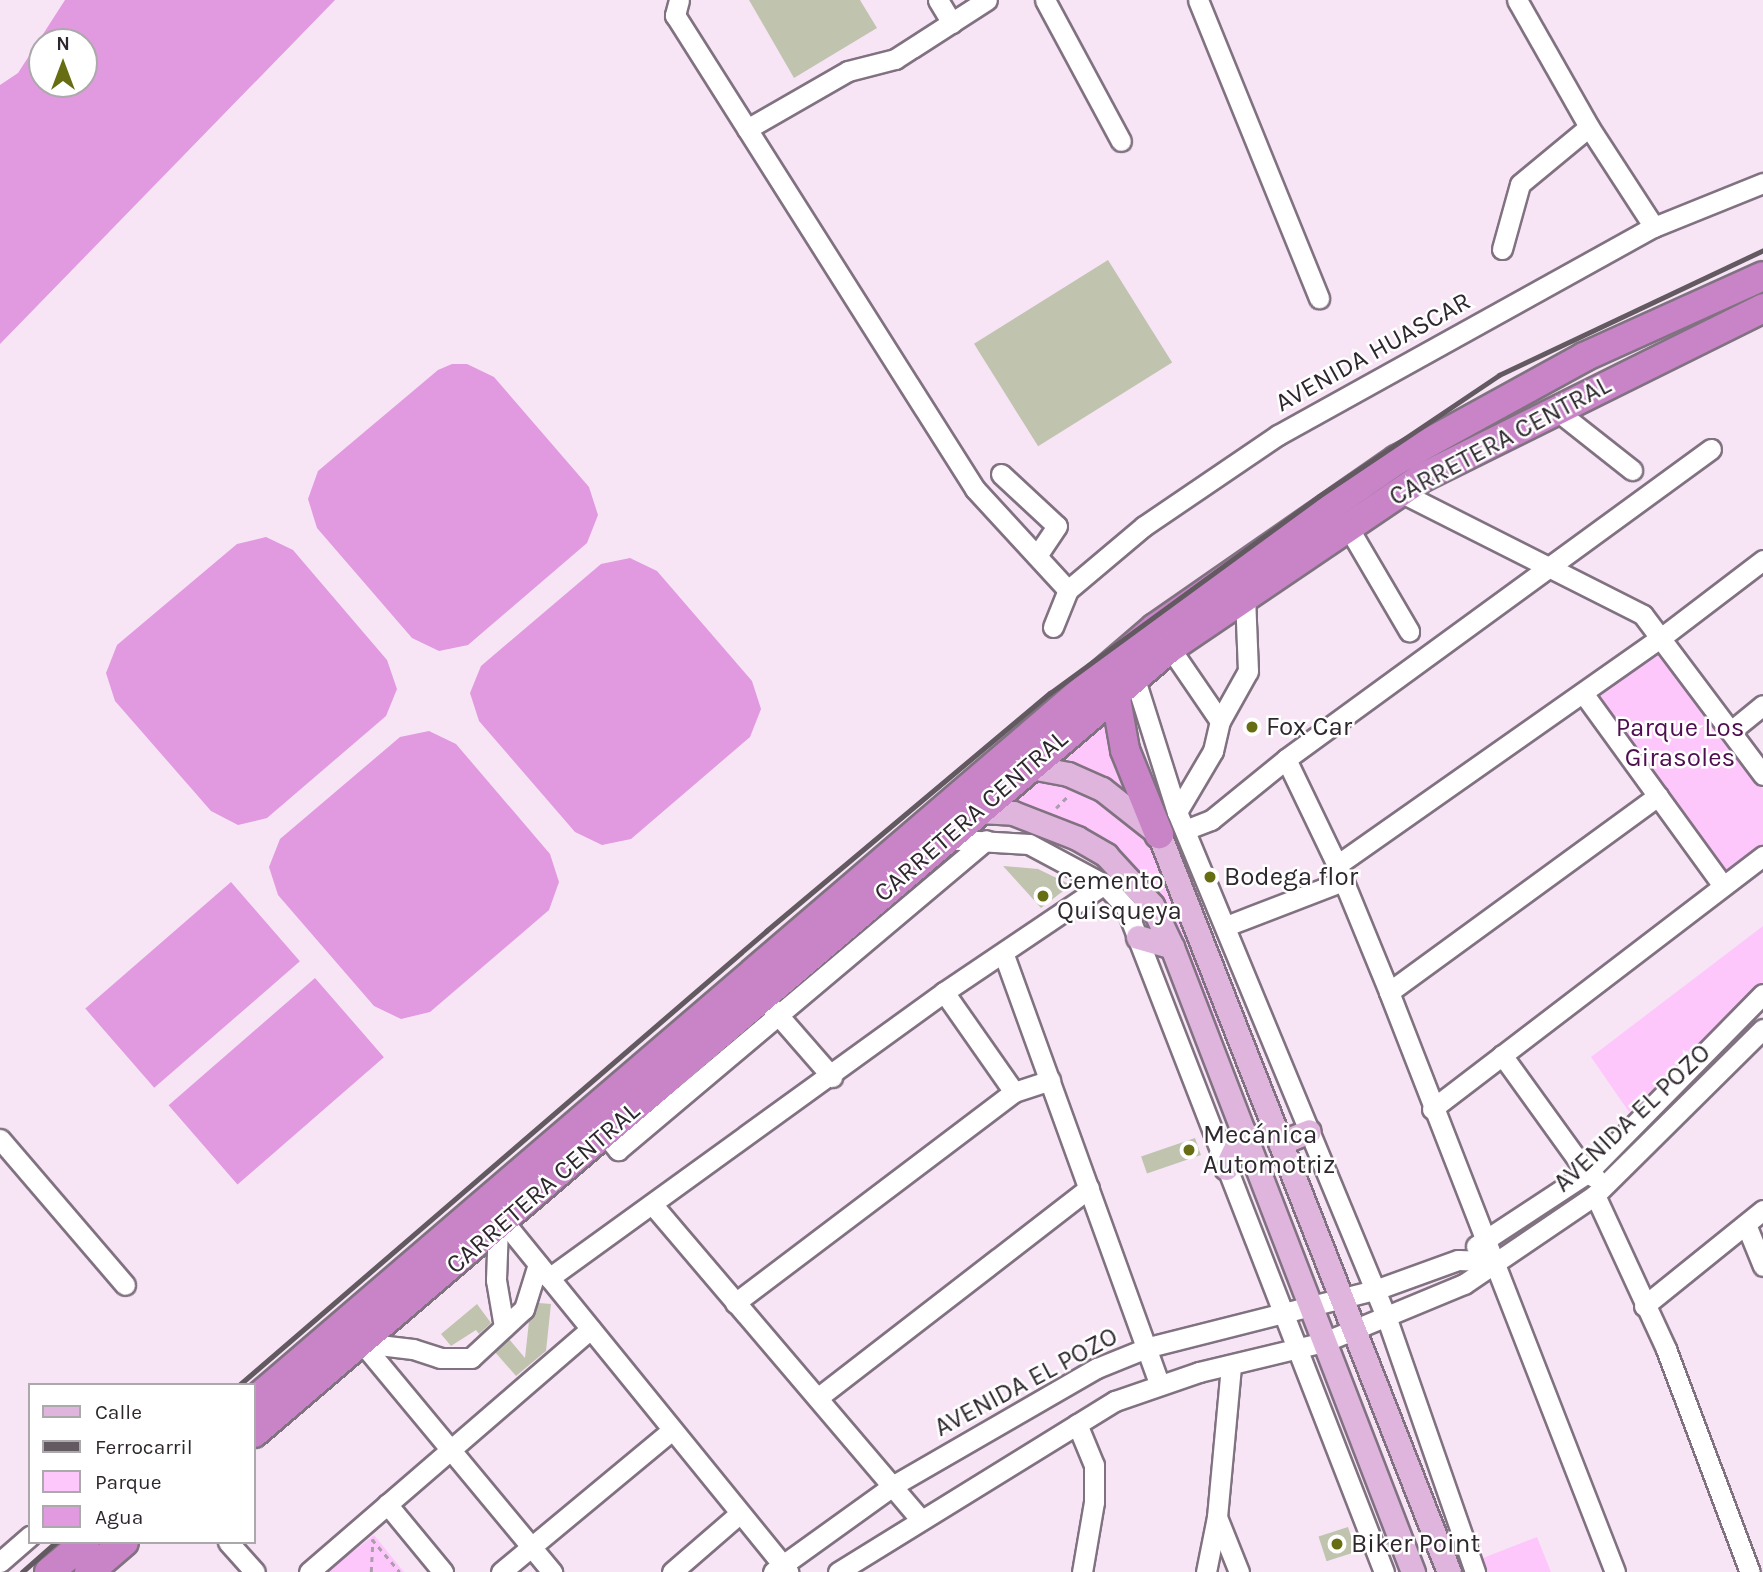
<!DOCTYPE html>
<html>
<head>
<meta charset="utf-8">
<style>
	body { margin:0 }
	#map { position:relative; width:1763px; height:1572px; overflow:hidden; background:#f7e5f6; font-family:Karla,sans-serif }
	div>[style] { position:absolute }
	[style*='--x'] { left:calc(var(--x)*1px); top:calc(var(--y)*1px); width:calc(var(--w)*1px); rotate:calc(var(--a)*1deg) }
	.green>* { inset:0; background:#fec7fc }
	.water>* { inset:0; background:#e199df; transform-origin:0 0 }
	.building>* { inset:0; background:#c0c4af; transform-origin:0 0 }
	.path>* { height:2.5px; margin-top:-1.25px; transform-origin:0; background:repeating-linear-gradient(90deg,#ab9eaa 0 5px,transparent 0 10px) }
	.roads { filter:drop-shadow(2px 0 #817281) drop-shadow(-2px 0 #817281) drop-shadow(0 2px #817281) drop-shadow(0 -2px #817281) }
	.minor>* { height:19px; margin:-9.5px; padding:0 9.5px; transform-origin:9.5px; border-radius:9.5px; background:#fff }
	.major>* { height:23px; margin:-11.5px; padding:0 11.5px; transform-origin:11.5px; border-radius:11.5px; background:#dfb5dd }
	.highway>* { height:28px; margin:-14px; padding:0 14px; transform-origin:14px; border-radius:14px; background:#c984c7 }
	.rail>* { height:5px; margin:-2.5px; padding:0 2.5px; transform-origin:2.5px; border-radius:2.5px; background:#625961 }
	.dots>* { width:19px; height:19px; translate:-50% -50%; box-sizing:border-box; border:4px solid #fff; border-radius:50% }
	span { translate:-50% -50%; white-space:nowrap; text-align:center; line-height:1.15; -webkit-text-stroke:5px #fff; paint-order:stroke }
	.street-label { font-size:26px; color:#2e282e }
	.poi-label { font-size:26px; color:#2e282e }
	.left { translate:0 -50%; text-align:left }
	.park-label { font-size:26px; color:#4f0e4f }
	.legend { position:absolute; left:28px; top:1383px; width:228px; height:161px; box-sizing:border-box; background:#fff; border:2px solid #aba9ab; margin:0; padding:9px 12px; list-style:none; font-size:21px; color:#2e282e }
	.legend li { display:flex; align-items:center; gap:14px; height:35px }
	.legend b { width:35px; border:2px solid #aba9ab }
	.north { position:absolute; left:28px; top:28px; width:70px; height:70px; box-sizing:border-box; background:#fff; border:2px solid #aba9ab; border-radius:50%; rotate:0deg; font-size:19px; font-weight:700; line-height:28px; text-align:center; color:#2e282e }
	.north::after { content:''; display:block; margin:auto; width:24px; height:32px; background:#666d12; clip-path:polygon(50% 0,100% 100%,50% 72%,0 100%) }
</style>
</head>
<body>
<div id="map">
	<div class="green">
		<div style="clip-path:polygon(1660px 651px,1763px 789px,1763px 851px,1730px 876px,1596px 698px)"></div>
		<div style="clip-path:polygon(1107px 720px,1136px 799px,1063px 757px)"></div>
		<div style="clip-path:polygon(1042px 776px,1105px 795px,1156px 846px,1224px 1027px,1215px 1031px,1162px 909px,1084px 834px,1039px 808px,1010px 802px)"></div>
		<div style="clip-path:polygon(1763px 926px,1763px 984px,1629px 1112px,1591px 1057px)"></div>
		<div style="clip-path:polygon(374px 1535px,404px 1572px,327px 1572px)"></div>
		<div style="clip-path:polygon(1537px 1537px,1551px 1572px,1488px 1572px,1483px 1558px)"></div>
	</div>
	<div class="water">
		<div style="clip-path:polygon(evenodd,65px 0,335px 0,0 344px,0 85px,18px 73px,65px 0,84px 42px,84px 84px,42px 84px,42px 42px,84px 42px)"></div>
		<div style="clip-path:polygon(452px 364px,467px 364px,494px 377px,589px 487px,598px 515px,587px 543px,468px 645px,439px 651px,412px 638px,317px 528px,308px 499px,318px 471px,438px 370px)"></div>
		<div style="clip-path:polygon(266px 537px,293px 550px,387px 660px,397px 689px,386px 716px,267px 818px,238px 825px,211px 811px,115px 701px,106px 673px,117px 645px,237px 544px)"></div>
		<div style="clip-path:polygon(630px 558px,657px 571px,752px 681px,761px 709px,750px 737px,631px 839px,602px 845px,575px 832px,479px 721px,470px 693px,481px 666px,601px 564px)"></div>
		<div style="clip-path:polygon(429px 731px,456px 744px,550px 854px,559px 882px,549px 910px,430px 1012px,401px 1019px,374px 1006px,278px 895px,269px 867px,280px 839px,400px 737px)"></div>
		<div style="left:231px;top:882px;width:105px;height:193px;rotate:49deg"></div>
		<div style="left:315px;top:978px;width:105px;height:194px;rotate:49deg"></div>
	</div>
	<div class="building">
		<div style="clip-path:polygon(749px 0,860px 0,877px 28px,794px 78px)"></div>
		<div style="left:1108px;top:260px;width:121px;height:158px;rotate:58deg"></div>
		<div style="clip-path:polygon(1003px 866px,1038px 869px,1071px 885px,1041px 908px)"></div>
		<div style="left:1195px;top:1138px;width:18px;height:57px;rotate:71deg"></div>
		<div style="clip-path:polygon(539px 1303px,551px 1304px,546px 1351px,516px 1376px,495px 1352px,509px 1339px,525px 1358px,529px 1321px)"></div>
		<div style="clip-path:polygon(477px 1304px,491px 1323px,479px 1334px,476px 1330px,451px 1346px,441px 1334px)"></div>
		<div style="left:1348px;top:1527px;width:26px;height:31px;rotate:72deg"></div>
	</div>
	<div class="path">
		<div style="--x:1056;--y:808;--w:17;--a:-45"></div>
		<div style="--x:372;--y:1539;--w:43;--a:49.7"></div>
		<div style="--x:371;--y:1572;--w:33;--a:-87"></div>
	</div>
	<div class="roads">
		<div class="minor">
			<div style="--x:679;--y:0;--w:16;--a:105"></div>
			<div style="--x:675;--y:15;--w:561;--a:57.67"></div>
			<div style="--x:975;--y:489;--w:137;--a:47.4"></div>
			<div style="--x:938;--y:0;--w:27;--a:59"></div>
			<div style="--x:1045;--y:0;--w:160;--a:61.7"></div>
			<div style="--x:1198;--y:0;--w:322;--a:67.9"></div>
			<div style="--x:1517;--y:0;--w:146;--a:60.4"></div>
			<div style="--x:1589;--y:127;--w:119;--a:57"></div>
			<div style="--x:747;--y:129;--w:116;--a:-29.9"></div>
			<div style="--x:848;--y:71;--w:49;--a:-14.3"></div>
			<div style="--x:895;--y:59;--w:109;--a:-32.7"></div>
			<div style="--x:1502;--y:249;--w:67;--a:-74.5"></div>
			<div style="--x:1520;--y:184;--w:89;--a:-39.6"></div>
			<div style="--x:1556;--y:410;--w:97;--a:38.3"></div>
			<div style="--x:1001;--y:474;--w:76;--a:42.9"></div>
			<div style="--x:1057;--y:526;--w:36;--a:124"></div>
			<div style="--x:1400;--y:492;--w:272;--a:26.8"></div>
			<div style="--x:1643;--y:615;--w:200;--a:53.1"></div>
			<div style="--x:1348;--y:527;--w:121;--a:59.6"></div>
			<div style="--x:1053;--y:627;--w:40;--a:-68"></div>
			<div style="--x:1068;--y:590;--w:99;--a:-40.1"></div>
			<div style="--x:1144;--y:526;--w:162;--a:-34.2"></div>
			<div style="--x:1278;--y:435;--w:430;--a:-29"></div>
			<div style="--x:1654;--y:227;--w:118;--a:-22"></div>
			<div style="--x:1170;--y:648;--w:88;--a:55.6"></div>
			<div style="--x:1134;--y:676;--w:143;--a:72.5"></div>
			<div style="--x:1177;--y:812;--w:549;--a:67.5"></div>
			<div style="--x:1387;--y:1319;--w:268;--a:70.8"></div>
			<div style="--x:1583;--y:693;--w:238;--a:54"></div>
			<div style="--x:1731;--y:731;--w:41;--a:-39.1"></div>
			<div style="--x:1286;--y:759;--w:118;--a:64.3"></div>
			<div style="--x:1337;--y:865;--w:137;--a:67.7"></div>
			<div style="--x:1389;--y:992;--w:622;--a:68.71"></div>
			<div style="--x:1177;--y:812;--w:71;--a:-59.5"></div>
			<div style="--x:1213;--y:751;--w:31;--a:-77"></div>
			<div style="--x:1220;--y:721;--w:57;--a:-60.8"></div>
			<div style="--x:1248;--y:671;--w:75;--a:-92.3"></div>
			<div style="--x:1185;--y:830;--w:28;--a:-21"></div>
			<div style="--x:1211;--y:820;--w:97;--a:-39.1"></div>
			<div style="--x:1286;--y:759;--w:526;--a:-36.11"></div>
			<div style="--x:944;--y:839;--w:85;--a:3.4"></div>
			<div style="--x:1029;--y:844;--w:85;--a:28.1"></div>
			<div style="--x:1104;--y:884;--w:33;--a:47"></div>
			<div style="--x:1126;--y:908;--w:712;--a:68.77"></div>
			<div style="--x:1337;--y:865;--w:397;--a:-35.1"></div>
			<div style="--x:1662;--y:637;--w:127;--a:-37.3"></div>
			<div style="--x:1226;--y:926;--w:125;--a:-21"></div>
			<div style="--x:1004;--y:955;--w:456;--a:70.1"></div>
			<div style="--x:944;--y:992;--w:122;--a:55"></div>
			<div style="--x:1389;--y:992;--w:333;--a:-36.1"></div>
			<div style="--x:771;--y:1007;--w:93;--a:48.9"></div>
			<div style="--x:1502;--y:1055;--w:145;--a:54.2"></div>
			<div style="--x:1587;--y:1173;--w:10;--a:29"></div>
			<div style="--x:1432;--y:1109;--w:417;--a:-37.4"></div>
			<div style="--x:605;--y:1134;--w:21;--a:51"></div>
			<div style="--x:618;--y:1150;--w:481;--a:-40.1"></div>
			<div style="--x:0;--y:1139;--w:192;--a:49.4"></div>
			<div style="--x:1595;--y:1195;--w:170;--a:65.2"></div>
			<div style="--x:1666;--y:1349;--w:238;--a:69.4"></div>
			<div style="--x:652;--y:1204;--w:414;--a:49.6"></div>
			<div style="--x:504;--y:1222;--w:451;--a:50.9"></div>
			<div style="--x:498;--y:1227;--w:53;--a:92.2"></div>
			<div style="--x:496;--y:1280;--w:48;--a:80.3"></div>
			<div style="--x:1747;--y:1227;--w:42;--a:67.7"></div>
			<div style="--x:1476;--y:1246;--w:133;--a:-33.3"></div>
			<div style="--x:1587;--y:1173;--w:251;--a:-45.5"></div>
			<div style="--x:549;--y:1278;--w:488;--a:-35.9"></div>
			<div style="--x:944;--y:992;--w:193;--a:-34"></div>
			<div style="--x:735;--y:1303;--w:350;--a:-37.1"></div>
			<div style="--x:1014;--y:1092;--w:38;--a:-18"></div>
			<div style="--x:1644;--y:1306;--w:153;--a:-38.9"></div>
			<div style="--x:362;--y:1343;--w:298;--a:50.3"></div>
			<div style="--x:362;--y:1343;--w:51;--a:6.7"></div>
			<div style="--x:413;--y:1349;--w:28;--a:18"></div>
			<div style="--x:440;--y:1358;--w:31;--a:0"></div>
			<div style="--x:471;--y:1358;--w:72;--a:-42.8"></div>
			<div style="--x:524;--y:1309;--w:47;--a:-72.7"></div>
			<div style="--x:820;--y:1396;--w:340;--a:-37.7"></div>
			<div style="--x:1077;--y:1424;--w:44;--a:67.5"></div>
			<div style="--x:1094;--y:1465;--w:37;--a:90"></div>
			<div style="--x:1094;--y:1502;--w:71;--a:99.7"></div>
			<div style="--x:387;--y:1504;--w:88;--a:50.5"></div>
			<div style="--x:1217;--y:1517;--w:59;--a:68.2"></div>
			<div style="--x:228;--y:1542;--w:40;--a:48"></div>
			<div style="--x:0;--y:1562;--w:40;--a:-41"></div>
			<div style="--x:309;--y:1572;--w:372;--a:-40.8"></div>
			<div style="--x:501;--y:1572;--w:222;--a:-39.7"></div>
			<div style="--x:672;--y:1572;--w:90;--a:-40.9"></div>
			<div style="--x:773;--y:1572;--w:149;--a:-35.7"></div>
			<div style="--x:894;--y:1485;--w:234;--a:-30"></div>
			<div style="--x:1097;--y:1368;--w:56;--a:-22"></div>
			<div style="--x:1149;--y:1347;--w:233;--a:-14.2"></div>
			<div style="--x:1375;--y:1290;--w:88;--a:-19.9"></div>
			<div style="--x:1458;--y:1260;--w:37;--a:2"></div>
			<div style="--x:838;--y:1572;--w:326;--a:-31.7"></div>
			<div style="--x:1115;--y:1401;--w:89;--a:-19"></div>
			<div style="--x:1199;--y:1372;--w:129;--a:-13.5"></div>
			<div style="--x:1324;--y:1342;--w:152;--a:-22.5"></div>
			<div style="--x:1464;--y:1284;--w:158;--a:-34.2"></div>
			<div style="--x:1595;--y:1195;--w:236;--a:-44.7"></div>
			<div style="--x:1206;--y:1572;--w:56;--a:-78.7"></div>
			<div style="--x:1217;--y:1517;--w:152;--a:-84.7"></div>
		</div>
		<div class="major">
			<div style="--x:1020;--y:765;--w:49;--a:10.6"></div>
			<div style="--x:1068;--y:774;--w:37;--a:24"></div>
			<div style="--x:1102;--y:789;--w:73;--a:38.3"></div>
			<div style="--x:1159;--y:834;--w:793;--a:68.55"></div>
			<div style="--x:977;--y:811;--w:36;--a:3"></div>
			<div style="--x:1013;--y:813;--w:69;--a:21.3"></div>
			<div style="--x:1077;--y:838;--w:34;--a:30"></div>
			<div style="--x:1106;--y:855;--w:68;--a:47.4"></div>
			<div style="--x:1152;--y:905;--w:47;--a:64.5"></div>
			<div style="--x:1172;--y:947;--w:670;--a:68.91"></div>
			<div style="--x:1138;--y:937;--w:35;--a:16"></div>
			<div style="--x:1280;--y:1143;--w:31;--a:-22"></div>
			<div style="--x:1226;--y:1168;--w:41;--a:-65.3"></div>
		</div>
		<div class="highway">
			<div style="--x:1115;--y:693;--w:58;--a:80"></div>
			<div style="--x:1125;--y:750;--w:91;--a:68"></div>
			<div style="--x:254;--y:1401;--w:1187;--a:-40.63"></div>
			<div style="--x:1155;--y:628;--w:295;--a:-34.8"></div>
			<div style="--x:1397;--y:460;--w:213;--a:-28.8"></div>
			<div style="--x:1584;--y:357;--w:196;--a:-24.3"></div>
			<div style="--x:254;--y:1433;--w:1206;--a:-40.6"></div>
			<div style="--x:1170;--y:648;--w:303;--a:-34.1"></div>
			<div style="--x:1421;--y:478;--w:382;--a:-26.4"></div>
			<div style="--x:49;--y:1572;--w:47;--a:-39.8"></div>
			<div style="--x:89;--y:1572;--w:46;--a:-40.6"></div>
		</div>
	</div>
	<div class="rail">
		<div style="--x:239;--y:1385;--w:696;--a:-40.74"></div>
		<div style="--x:766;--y:931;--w:371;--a:-40"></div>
		<div style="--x:1050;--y:693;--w:333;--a:-36.2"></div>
		<div style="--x:1319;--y:496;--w:217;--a:-33.9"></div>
		<div style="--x:1499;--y:375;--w:292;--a:-25.3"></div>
		<div style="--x:22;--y:1572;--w:45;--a:-41.4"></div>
	</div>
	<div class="dots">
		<div style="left:1252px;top:727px;background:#666d12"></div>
		<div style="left:1210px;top:877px;background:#666d12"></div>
		<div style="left:1043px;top:896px;background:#666d12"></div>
		<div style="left:1189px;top:1150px;background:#666d12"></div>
		<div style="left:1337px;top:1544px;background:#666d12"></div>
	</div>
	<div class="street-label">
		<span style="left:1373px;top:352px;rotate:-29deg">AVENIDA HUASCAR</span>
		<span style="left:1500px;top:441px;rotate:-28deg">CARRETERA CENTRAL</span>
		<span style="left:971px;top:816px;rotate:-41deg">CARRETERA CENTRAL</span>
		<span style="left:1632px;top:1118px;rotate:-43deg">AVENIDA EL POZO</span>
		<span style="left:543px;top:1188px;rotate:-41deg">CARRETERA CENTRAL</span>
		<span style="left:1026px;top:1382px;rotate:-28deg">AVENIDA EL POZO</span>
	</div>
	<div class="poi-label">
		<span class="left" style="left:1266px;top:727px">Fox Car</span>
		<span class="left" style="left:1224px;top:877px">Bodega flor</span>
		<span class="left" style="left:1057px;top:896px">Cemento<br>Quisqueya</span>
		<span class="left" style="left:1203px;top:1150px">Mecánica<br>Automotriz</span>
		<span class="left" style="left:1351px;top:1544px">Biker Point</span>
	</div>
	<div class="park-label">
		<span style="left:1680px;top:743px">Parque Los<br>Girasoles</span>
	</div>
	<ul class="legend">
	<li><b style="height:9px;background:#dfb5dd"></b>Calle</li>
	<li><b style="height:9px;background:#625961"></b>Ferrocarril</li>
	<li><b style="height:19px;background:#fec7fc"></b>Parque</li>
	<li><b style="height:19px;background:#e199df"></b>Agua</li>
	</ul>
	<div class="north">N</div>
</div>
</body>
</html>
